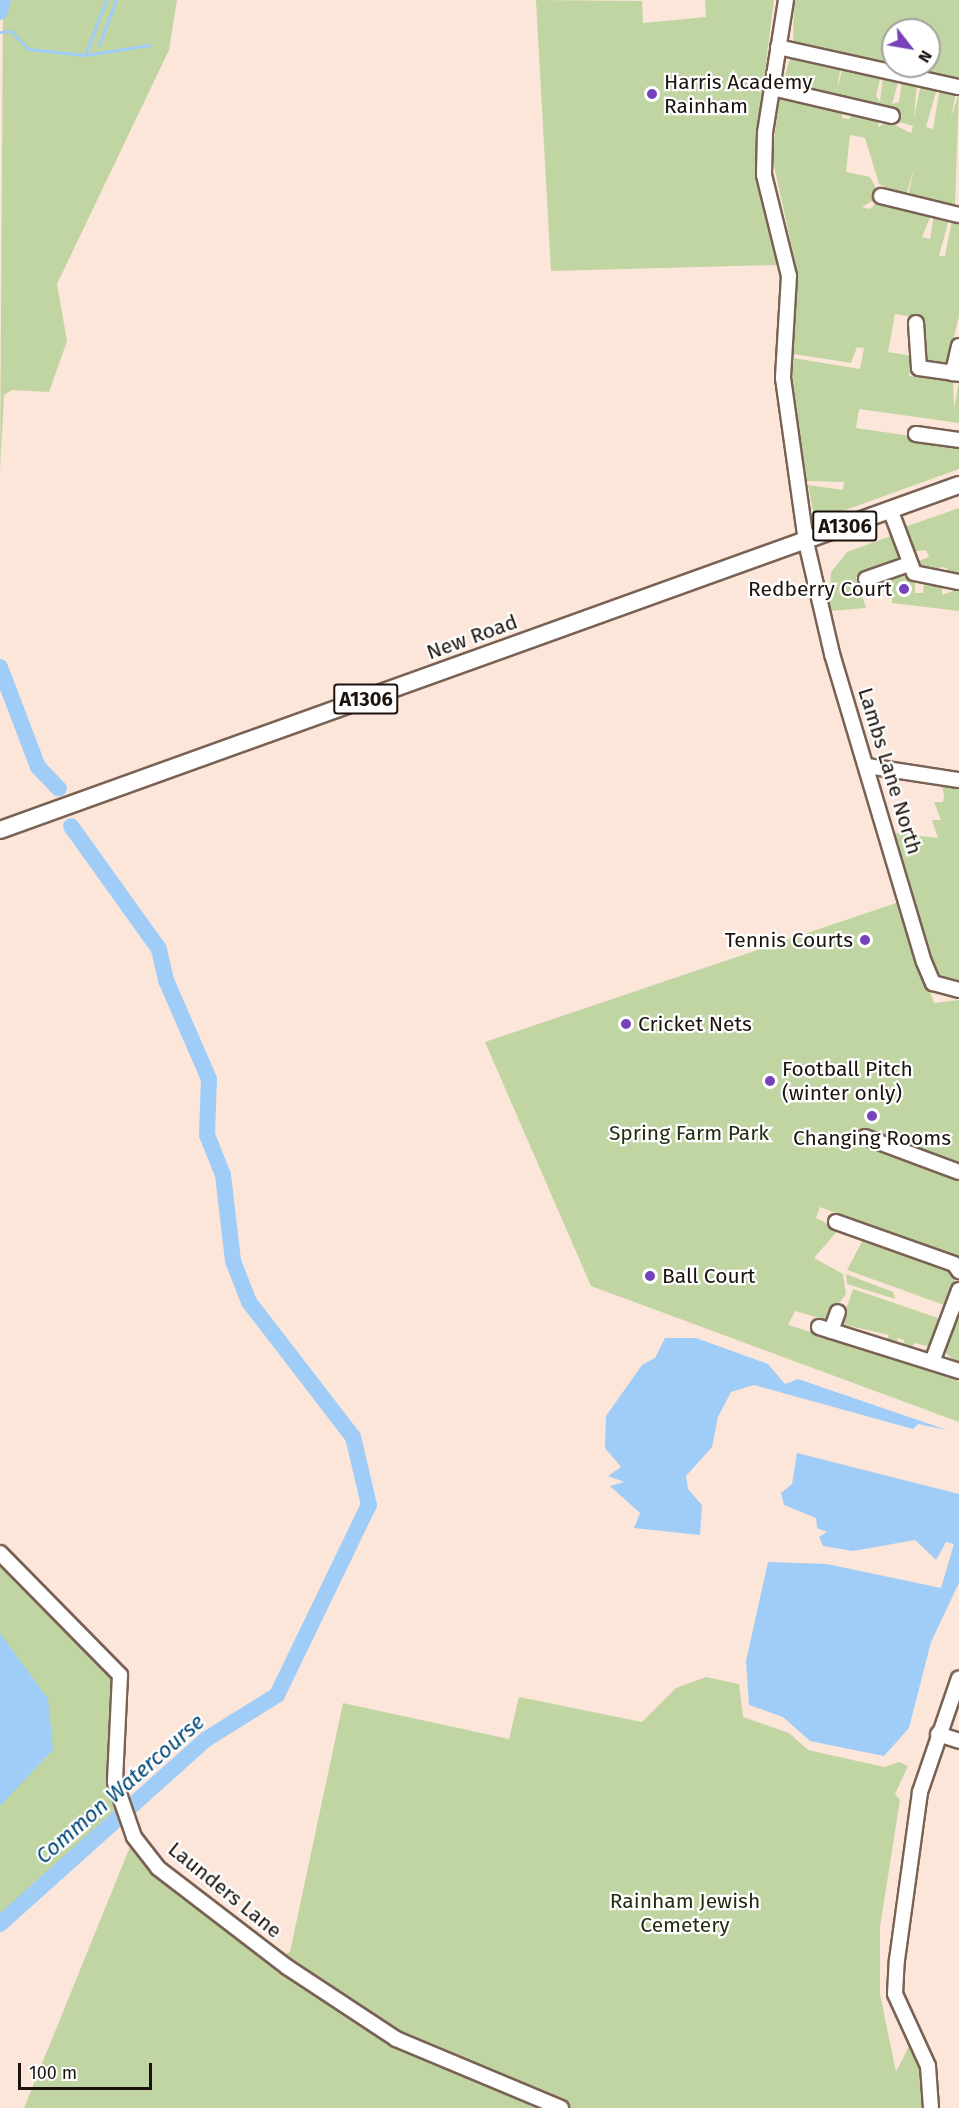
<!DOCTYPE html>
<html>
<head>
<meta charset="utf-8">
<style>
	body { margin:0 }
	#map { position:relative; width:959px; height:2108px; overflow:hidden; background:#fce6d9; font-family:"Fira Sans",sans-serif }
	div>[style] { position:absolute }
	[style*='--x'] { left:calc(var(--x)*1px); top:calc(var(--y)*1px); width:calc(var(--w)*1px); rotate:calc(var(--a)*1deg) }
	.green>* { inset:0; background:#c1d5a2 }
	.water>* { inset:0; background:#9fcdf8 }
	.stream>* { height:3px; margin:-1.5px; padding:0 1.5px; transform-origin:1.5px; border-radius:1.5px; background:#9fcdf8 }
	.river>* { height:16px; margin:-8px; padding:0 8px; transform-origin:8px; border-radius:8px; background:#9fcdf8 }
	.roads { filter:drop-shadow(2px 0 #796254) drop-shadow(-2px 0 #796254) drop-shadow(0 2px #796254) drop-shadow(0 -2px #796254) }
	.minor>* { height:14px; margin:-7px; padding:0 7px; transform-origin:7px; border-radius:7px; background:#fff }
	.major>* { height:16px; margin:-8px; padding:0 8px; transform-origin:8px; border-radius:8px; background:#fff }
	.dots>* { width:16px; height:16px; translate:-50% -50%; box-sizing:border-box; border:3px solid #fff; border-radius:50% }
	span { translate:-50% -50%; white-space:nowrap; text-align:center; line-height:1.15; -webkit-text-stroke:4.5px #fff; paint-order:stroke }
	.shield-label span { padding:2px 4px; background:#fff; border:2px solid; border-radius:4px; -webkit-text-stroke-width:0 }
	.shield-label { font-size:20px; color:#1c130e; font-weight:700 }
	.poi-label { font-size:21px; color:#1c130e }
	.left { translate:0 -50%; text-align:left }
	.right { translate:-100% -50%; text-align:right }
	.street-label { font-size:21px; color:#1c130e }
	.park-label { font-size:21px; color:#242e10 }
	.water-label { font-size:22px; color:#03497a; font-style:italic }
	.north { position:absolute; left:881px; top:18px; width:60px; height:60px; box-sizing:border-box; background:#fff; border:2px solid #a4a19f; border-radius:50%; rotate:121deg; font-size:16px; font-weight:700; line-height:24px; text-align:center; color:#1c130e }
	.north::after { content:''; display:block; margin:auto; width:21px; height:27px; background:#7542b9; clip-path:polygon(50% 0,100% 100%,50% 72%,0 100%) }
	.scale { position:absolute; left:18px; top:2063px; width:134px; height:27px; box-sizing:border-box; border:3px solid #1c130e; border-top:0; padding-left:8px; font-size:18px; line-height:21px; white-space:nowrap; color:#1c130e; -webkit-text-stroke:4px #fff; paint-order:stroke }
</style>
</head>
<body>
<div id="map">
	<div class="green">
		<div style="clip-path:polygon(3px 0,177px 0,169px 50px,57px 284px,67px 341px,49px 392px,12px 390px,4px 395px,0 471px)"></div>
		<div style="clip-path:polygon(536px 0,642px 1px,643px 23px,706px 17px,705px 0,774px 0,756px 141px,757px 186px,774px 230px,777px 265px,551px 271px)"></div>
		<div style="clip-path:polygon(794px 0,959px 0,959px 81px,896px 66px,929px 66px,929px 30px,893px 30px,893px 65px,793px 44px)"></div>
		<div style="clip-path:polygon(791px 55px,841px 66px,837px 89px,843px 67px,881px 75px,876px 96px,880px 102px,883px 76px,899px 79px,892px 104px,899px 102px,902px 80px,917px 83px,914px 118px,921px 84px,937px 88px,926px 127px,933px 129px,940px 88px,956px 92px,951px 118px,959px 92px,955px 206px,908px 197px,914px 168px,906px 196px,879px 184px,865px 138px,850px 135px,846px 172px,870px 177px,875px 186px,874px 200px,862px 207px,870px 209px,877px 202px,931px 215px,922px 237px,930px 239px,934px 215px,949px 219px,939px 256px,945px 256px,952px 220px,959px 221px,959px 315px,947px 367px,926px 365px,927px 341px,921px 339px,925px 319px,895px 314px,888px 352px,912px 356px,909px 376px,953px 380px,954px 409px,959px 380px,959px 423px,859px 409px,856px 428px,959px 443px,959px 469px,815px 521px,808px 485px,843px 490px,844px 482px,807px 481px,792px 388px,793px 358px,860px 369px,864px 348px,857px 347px,851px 363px,793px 354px,798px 275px,772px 157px,780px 93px,843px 109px,842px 118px,849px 119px,855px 111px,880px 116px,878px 127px,888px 122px,911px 133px,913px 126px,899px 122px,900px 115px,781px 89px)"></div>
		<div style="clip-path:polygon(959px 508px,959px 577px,947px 576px,947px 568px,940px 567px,939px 575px,921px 573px,914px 563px,929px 557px,926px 550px,911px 552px,902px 528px)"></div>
		<div style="clip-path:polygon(891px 536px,901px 560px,856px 577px,866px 608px,829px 611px,831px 572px,847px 552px)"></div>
		<div style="clip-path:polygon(905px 576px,915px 583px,915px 593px,923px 593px,924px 585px,942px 587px,942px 595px,959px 589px,959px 611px,892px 603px,892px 578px)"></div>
		<div style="clip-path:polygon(928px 779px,959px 784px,959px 981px,937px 975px,895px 833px,938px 838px,932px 820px,941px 820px,934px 802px,943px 802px,944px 795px,942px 786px)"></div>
		<div style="clip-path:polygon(899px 902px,934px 1003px,959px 1000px,959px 1165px,870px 1130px,860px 1145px,959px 1178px,959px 1259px,820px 1207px,816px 1218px,839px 1229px,814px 1258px,843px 1274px,846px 1294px,826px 1320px,795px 1311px,788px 1325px,959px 1378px,959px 1422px,591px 1286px,485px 1042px)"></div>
		<div style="clip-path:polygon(864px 1238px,950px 1270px,955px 1282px,947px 1306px,847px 1270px)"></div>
		<div style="clip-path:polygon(846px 1274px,893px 1292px,895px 1299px,847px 1284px)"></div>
		<div style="clip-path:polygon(853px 1289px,938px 1318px,931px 1347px,914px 1343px,912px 1349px,903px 1346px,904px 1340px,898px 1338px,896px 1343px,887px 1340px,889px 1335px,841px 1324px)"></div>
		<div style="clip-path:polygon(959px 1310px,959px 1364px,944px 1352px)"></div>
		<div style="clip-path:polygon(0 1553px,120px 1675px,118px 1807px,0 1920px)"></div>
		<div style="clip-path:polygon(706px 1677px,739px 1684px,743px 1717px,789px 1733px,808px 1750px,884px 1767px,899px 1762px,908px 1766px,895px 1794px,900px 1800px,880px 1927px,880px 1994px,896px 2072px,909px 2046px,920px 2071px,923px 2108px,24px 2108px,134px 1837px,158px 1868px,277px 1959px,290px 1952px,343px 1703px,509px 1739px,519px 1697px,642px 1722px,676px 1688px)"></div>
	</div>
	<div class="water">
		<div style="clip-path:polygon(665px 1338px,696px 1338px,768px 1364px,785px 1384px,798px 1379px,947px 1430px,918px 1424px,913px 1429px,754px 1385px,731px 1392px,718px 1417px,712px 1447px,686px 1476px,688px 1489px,702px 1505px,700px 1535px,634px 1528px,640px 1513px,610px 1486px,624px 1482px,608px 1476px,621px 1467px,605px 1448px,606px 1416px,642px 1365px,655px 1358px)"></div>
		<div style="clip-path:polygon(797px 1453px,959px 1494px,959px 1583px,931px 1642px,909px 1728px,884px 1756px,810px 1741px,783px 1717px,749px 1705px,746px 1661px,768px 1562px,827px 1564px,941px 1588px,954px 1544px,946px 1542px,936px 1560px,915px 1540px,853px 1551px,823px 1546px,819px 1537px,827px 1532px,817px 1528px,816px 1518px,784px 1505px,781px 1493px,792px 1484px)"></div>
		<div style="clip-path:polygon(0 1633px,48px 1699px,53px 1750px,0 1806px)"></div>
	</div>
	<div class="stream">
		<div style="--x:0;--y:32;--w:11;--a:-5"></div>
		<div style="--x:11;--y:31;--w:25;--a:47"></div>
		<div style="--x:28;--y:49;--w:57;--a:6"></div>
		<div style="--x:85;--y:55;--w:65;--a:-8.9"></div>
		<div style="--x:99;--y:45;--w:48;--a:-69.3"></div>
		<div style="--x:85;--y:55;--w:59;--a:-69.1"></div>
	</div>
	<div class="river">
		<div style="--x:0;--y:12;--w:12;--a:-76"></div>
		<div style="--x:0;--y:667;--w:107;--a:69.2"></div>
		<div style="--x:38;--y:767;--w:30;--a:46"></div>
		<div style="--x:0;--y:1924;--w:275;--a:-41.9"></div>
		<div style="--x:205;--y:1740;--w:85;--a:-32"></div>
		<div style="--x:277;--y:1695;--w:211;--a:-64.2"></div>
		<div style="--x:369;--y:1505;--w:70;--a:-103.2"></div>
		<div style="--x:353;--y:1437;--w:170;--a:-127.6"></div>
		<div style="--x:249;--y:1302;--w:44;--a:-111.3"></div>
		<div style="--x:233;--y:1261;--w:87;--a:-96.6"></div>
		<div style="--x:223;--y:1175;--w:43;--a:-111.8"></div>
		<div style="--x:207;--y:1135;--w:56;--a:-88"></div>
		<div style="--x:209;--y:1079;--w:108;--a:-113.5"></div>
		<div style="--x:166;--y:980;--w:32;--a:-103"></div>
		<div style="--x:159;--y:949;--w:151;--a:-125.6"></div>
	</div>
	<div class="roads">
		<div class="minor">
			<div style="--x:786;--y:0;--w:135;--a:99"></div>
			<div style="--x:765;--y:133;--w:42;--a:91.4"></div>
			<div style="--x:764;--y:175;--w:104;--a:76.1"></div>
			<div style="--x:789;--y:276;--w:102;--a:93.4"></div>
			<div style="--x:783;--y:378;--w:166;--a:82"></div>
			<div style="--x:806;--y:542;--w:115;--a:76.9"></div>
			<div style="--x:832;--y:654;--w:321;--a:73.4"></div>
			<div style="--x:924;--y:962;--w:23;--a:67"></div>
			<div style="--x:933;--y:983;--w:27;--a:15"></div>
			<div style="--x:778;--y:47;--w:185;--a:12.5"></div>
			<div style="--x:772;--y:88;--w:123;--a:13.1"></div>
			<div style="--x:881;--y:196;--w:80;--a:13.7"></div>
			<div style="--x:916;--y:323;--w:45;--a:86.2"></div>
			<div style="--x:919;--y:368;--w:34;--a:8"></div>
			<div style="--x:959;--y:346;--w:28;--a:103"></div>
			<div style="--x:953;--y:373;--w:6;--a:9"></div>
			<div style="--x:916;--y:434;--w:43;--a:7.9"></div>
			<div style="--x:890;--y:509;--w:68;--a:69.4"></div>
			<div style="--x:914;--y:573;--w:46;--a:11.3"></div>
			<div style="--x:866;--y:579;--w:46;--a:-19.2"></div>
			<div style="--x:867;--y:766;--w:93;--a:8.7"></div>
			<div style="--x:865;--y:1137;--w:100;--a:20.4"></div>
			<div style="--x:836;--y:1222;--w:125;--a:19.6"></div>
			<div style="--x:954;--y:1264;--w:9;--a:54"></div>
			<div style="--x:819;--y:1327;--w:147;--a:17.4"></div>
			<div style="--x:831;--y:1331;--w:20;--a:-70"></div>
			<div style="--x:932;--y:1362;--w:77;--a:-69.4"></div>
			<div style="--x:0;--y:1553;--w:171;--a:45.5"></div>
			<div style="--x:120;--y:1675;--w:107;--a:92.7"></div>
			<div style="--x:115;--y:1782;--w:58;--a:70.9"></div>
			<div style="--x:134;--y:1837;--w:39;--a:52"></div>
			<div style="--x:158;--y:1868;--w:163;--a:37.5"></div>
			<div style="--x:287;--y:1967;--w:131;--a:33.4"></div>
			<div style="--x:396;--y:2039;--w:179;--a:22.7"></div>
			<div style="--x:938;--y:1734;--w:22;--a:18"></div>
			<div style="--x:931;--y:2108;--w:42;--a:-94.1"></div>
			<div style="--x:928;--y:2066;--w:79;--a:-114.6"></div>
			<div style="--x:895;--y:1994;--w:34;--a:-87"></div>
			<div style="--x:897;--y:1960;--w:170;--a:-82.2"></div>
			<div style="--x:920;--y:1792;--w:120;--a:-71.1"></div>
		</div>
		<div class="major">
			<div style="--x:0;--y:830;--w:1019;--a:-19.79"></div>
		</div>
	</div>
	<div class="dots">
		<div style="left:652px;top:94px;background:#7542b9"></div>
		<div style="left:904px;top:589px;background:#7542b9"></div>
		<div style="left:865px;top:940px;background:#7542b9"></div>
		<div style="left:626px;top:1024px;background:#7542b9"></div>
		<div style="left:770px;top:1081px;background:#7542b9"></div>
		<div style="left:872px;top:1116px;background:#7542b9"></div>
		<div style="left:650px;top:1276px;background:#7542b9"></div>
	</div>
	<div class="shield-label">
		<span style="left:845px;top:526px">A1306</span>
		<span style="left:366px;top:699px">A1306</span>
	</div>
	<div class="poi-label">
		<span class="left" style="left:664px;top:94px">Harris Academy<br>Rainham</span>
		<span class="right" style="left:892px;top:589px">Redberry Court</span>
		<span class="right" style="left:853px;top:940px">Tennis Courts</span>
		<span class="left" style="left:638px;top:1024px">Cricket Nets</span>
		<span class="left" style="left:782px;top:1081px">Football Pitch<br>(winter only)</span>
		<span style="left:872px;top:1138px">Changing Rooms</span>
		<span class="left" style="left:662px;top:1276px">Ball Court</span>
	</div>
	<div class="street-label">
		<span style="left:472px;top:637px;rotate:-20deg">New Road</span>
		<span style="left:890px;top:771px;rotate:73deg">Lambs Lane North</span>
		<span style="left:225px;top:1890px;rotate:39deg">Launders Lane</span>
	</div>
	<div class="park-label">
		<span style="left:689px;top:1133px">Spring Farm Park</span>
		<span style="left:685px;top:1913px">Rainham Jewish<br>Cemetery</span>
	</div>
	<div class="water-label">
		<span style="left:120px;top:1789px;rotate:-41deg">Common Watercourse</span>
	</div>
	<div class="north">N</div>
	<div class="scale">100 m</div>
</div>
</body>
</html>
